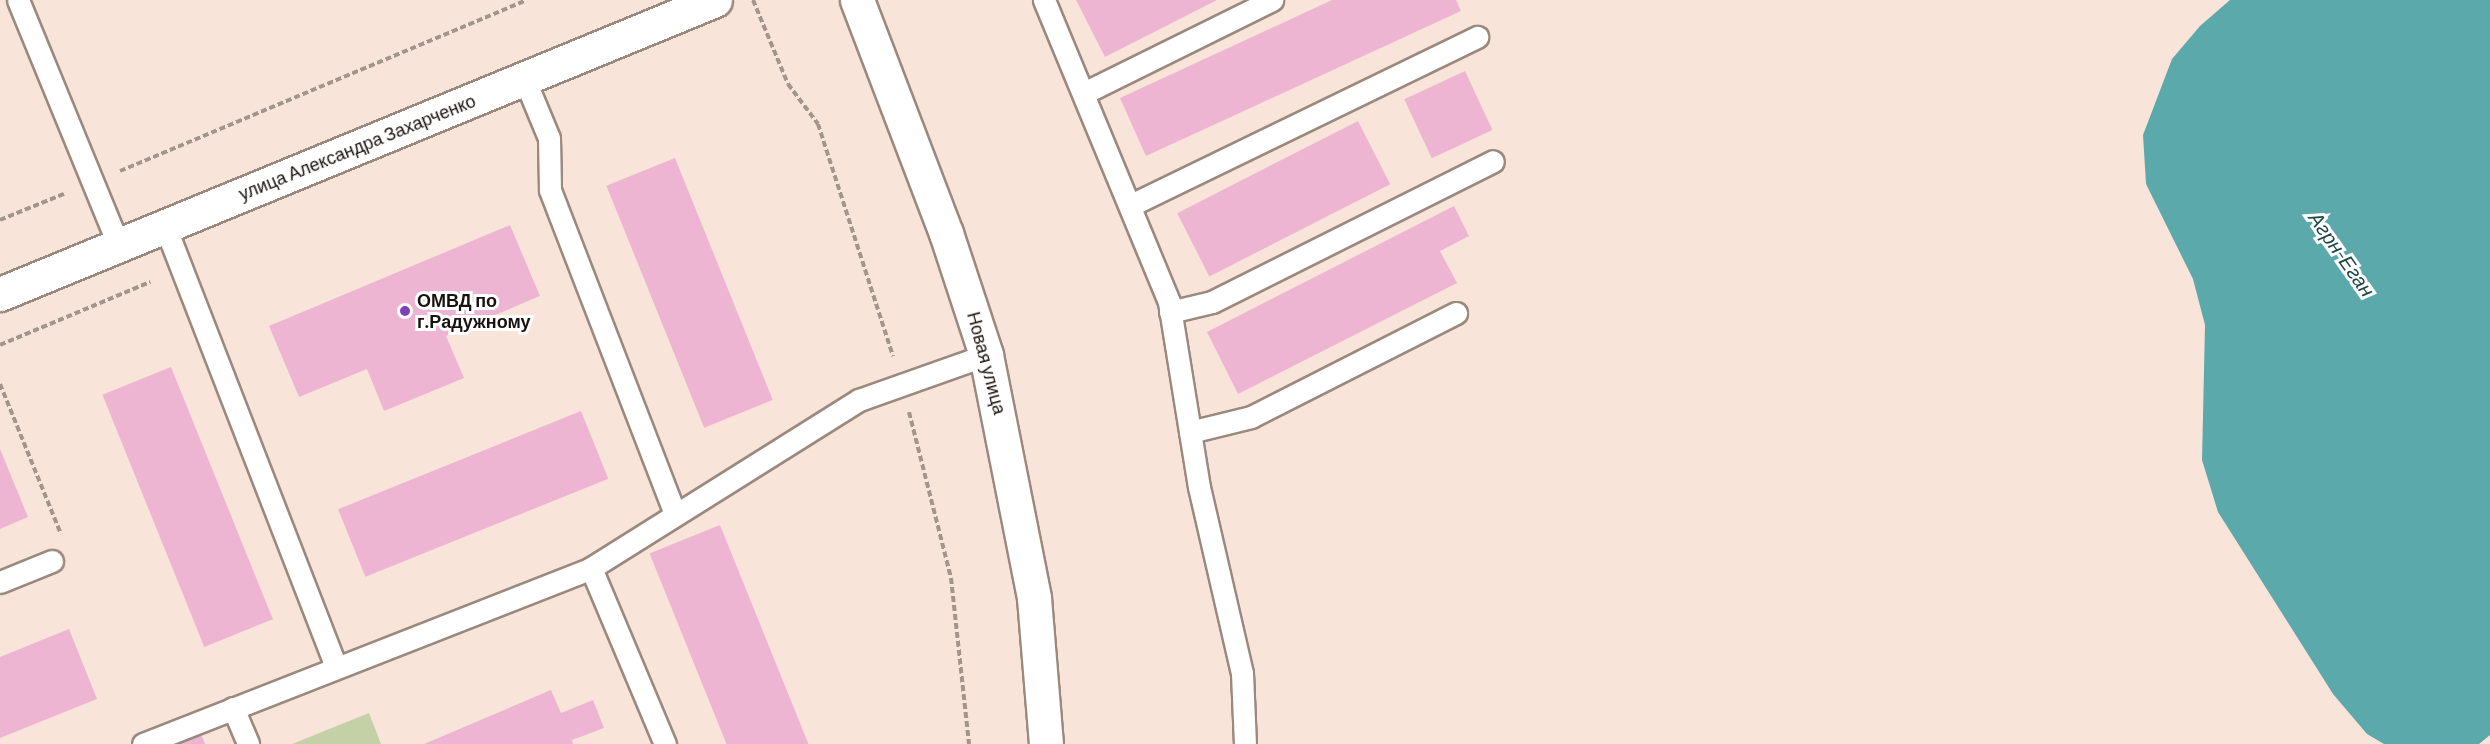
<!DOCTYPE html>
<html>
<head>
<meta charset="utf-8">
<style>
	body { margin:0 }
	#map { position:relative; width:2490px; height:744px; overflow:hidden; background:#f8e4d8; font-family:Barlow,sans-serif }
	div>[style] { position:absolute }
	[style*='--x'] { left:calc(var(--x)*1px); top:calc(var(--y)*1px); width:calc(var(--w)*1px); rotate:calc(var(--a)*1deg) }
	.green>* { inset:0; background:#c4d1a7 }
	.water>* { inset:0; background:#5ca9ac }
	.building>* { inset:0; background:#eeb5d3; transform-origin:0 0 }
	.path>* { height:4px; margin-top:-2px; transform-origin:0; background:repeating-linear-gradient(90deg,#a4958c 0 6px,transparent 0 9px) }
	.roads { filter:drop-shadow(2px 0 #9b897e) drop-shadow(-2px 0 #9b897e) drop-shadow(0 2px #9b897e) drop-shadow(0 -2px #9b897e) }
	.lane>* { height:21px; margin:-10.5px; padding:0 10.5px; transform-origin:10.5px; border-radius:10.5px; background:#fff }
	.street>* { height:33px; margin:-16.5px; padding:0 16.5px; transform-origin:16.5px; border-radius:16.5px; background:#fff }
	.secondary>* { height:33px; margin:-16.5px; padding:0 16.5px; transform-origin:16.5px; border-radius:16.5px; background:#fff }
	.dots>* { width:16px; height:16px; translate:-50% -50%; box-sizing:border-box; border:3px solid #fff; border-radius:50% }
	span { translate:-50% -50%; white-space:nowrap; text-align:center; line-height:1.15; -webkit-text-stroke:6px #fff; paint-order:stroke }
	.street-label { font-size:18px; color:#19130f }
	.poi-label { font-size:18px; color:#19130f; font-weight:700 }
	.left { translate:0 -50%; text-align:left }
	.water-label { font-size:20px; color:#204647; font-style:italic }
</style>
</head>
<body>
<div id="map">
	<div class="green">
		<div style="clip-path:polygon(369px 713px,381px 744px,292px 744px)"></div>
	</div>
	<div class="water">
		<div style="clip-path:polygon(2230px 0,2490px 0,2490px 735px,2479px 744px,2384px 744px,2367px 734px,2333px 694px,2218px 512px,2202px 460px,2205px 325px,2193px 279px,2146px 184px,2143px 135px,2172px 59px,2200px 26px)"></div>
	</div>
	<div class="building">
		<div style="clip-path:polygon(1076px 0,1217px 0,1105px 57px)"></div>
		<div style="clip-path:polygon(1332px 0,1456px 0,1461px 11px,1146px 156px,1120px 98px)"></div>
		<div style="left:1465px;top:71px;width:65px;height:67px;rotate:65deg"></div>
		<div style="left:1358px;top:121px;width:71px;height:203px;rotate:63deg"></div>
		<div style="left:675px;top:158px;width:261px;height:74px;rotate:68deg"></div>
		<div style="clip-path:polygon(1454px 206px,1469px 236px,1440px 251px,1457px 283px,1238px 394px,1207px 332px)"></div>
		<div style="clip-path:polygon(510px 225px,540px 296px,446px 336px,464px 378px,384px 411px,367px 369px,299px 397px,269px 326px)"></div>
		<div style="left:171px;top:367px;width:272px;height:74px;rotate:68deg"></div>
		<div style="left:581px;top:411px;width:73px;height:262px;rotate:68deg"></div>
		<div style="clip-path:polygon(0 449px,28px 517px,0 529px)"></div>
		<div style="left:720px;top:525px;width:236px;height:76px;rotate:68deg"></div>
		<div style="clip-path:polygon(69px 629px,97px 699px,0 738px,0 657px)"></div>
		<div style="clip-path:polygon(551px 690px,561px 713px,593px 700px,604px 728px,572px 740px,573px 744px,424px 744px)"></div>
		<div style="clip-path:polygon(201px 734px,205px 744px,177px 744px)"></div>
	</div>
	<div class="path">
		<div style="--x:753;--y:0;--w:91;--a:67.4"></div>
		<div style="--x:788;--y:84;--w:50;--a:53.1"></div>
		<div style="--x:818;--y:124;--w:244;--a:72.1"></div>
		<div style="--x:120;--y:171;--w:441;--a:-22.8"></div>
		<div style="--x:0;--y:220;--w:71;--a:-22.2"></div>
		<div style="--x:0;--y:345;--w:163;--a:-22.8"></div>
		<div style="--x:0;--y:384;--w:162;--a:67.9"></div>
		<div style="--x:909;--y:412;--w:171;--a:75.8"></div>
		<div style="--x:951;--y:578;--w:167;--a:83.8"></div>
	</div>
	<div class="roads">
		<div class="lane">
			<div style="--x:18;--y:0;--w:264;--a:67.7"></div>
			<div style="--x:1044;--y:0;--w:327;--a:67.5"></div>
			<div style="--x:1169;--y:302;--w:187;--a:80.8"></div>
			<div style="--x:1199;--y:487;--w:191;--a:77"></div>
			<div style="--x:1242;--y:673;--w:71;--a:87.6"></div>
			<div style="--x:524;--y:78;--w:65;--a:67.4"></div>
			<div style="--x:549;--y:138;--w:52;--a:88.9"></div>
			<div style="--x:550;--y:190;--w:347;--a:68.9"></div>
			<div style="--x:1084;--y:93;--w:210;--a:-26.3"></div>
			<div style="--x:1131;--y:205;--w:385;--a:-25.9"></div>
			<div style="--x:165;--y:226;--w:473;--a:68.8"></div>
			<div style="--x:1170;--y:312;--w:43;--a:-13.4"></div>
			<div style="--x:1212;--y:302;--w:314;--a:-26.6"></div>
			<div style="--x:1190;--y:432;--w:63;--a:-13.8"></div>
			<div style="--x:1251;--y:417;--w:230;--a:-26.9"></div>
			<div style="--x:591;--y:568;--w:191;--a:67.2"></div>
			<div style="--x:0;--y:582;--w:56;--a:-22"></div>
			<div style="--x:233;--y:708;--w:39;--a:67"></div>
			<div style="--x:143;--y:744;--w:481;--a:-21.4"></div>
			<div style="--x:591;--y:568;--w:316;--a:-32.1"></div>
			<div style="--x:859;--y:400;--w:135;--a:-19.5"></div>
		</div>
		<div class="street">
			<div style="--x:0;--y:294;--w:773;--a:-22.35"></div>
		</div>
		<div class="secondary">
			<div style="--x:857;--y:0;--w:249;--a:69.1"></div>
			<div style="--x:946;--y:233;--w:128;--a:71.8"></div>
			<div style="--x:986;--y:355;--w:248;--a:78.8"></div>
			<div style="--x:1034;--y:598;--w:146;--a:85.3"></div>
		</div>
	</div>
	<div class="dots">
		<div style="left:405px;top:311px;background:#7e42b8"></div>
	</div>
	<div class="street-label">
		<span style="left:357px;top:147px;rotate:-22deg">улица Александра Захарченко</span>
		<span style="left:987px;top:363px;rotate:75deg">Новая улица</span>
	</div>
	<div class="poi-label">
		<span class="left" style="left:417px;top:311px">ОМВД по<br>г.Радужному</span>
	</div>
	<div class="water-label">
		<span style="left:2342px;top:254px;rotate:55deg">Агрн-Еган</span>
	</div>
</div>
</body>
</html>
